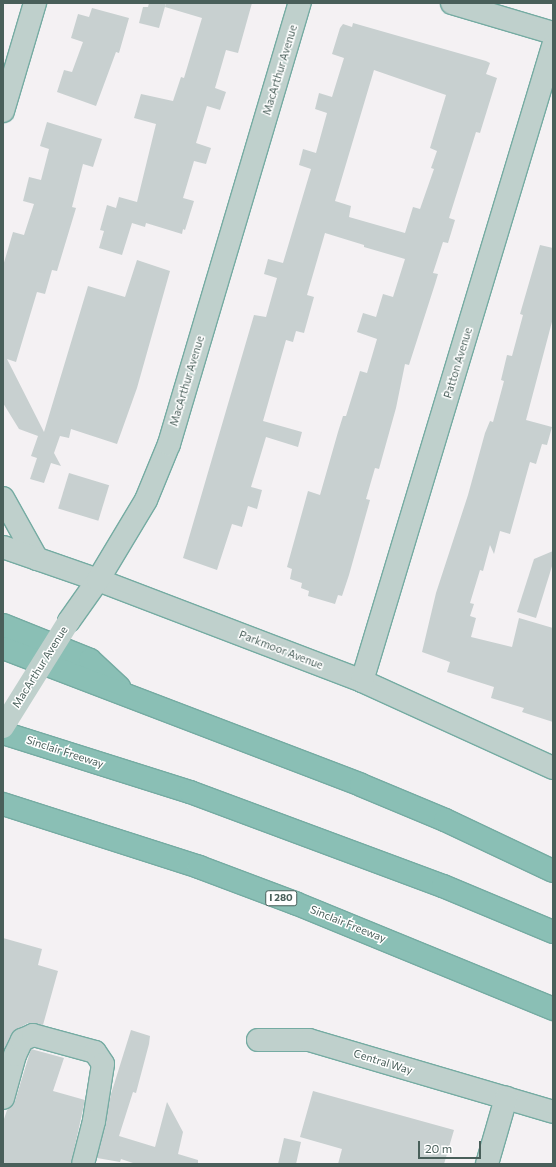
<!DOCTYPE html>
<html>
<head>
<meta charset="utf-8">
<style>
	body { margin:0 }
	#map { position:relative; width:556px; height:1167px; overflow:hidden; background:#f4f1f3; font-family:Commissioner,sans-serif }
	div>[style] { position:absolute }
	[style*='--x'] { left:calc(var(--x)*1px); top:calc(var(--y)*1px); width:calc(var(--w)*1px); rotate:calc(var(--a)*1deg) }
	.building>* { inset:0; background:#c8d0d0; transform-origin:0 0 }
	.roads { filter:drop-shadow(1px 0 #75aba2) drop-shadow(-1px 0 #75aba2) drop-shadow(0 1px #75aba2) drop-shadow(0 -1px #75aba2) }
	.minor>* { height:22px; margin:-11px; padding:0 11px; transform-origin:11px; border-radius:11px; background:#bfd0cc }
	.highway>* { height:22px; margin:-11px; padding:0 11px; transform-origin:11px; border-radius:11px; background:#8abfb5 }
	.minor-bridge>* { height:22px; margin:-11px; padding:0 11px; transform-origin:11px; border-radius:11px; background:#bfd0cc }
	span { translate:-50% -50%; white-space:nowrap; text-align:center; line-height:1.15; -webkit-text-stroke:3px #fff; paint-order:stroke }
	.shield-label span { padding:1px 3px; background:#fff; border:1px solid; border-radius:3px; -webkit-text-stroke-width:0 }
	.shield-label { font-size:10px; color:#495f5a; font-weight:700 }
	.street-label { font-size:11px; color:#495f5a }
	.frame { position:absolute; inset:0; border:4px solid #495f5a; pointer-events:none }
	.scale { position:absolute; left:418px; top:1141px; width:63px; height:18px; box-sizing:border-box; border:2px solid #495f5a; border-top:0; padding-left:5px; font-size:12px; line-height:14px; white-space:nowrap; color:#495f5a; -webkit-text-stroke:3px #fff; paint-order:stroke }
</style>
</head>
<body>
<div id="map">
	<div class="building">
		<div style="clip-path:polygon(149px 3px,166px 3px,159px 28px,139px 23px,143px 7px,148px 7px)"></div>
		<div style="clip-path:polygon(166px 3px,252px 3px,238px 53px,226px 50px,215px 88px,226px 92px,220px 110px,207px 106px,196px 143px,211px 148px,206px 164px,194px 161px,183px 198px,194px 201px,185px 230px,183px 229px,182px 234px,146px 223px,145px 227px,132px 223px,122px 255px,99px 248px,104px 231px,100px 230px,107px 205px,116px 208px,119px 197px,137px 202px,156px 124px,134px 118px,141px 94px,173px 101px,181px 77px,184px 78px,202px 18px,165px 7px)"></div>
		<div style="clip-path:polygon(92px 8px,129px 18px,119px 53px,116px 52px,96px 106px,57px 92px,64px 70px,72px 72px,83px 42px,71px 38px,78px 14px,89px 17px)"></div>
		<div style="clip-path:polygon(evenodd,353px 23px,486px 61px,490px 63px,486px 74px,497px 78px,480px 133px,476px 132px,449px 218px,455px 220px,448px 243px,443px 242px,433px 273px,438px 274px,435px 284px,409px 365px,405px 364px,396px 408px,379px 469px,375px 468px,366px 499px,370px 500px,349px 575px,342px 596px,338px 595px,335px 604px,308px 596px,309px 591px,301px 588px,302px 583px,290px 579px,292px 569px,287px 567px,308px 491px,320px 495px,338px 432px,343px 416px,346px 416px,360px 371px,367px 373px,377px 339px,357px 332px,363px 313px,376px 317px,383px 294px,393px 297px,405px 259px,364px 247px,364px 245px,325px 233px,307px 295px,314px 297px,304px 333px,296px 331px,293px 342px,286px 340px,263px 421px,302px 432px,298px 447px,266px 437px,251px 487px,262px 490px,257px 509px,248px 506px,242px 527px,232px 524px,217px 570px,183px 558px,254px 315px,266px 317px,277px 278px,264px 274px,268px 259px,283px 263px,311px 169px,299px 165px,303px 149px,316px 153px,327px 113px,315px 109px,319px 93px,332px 97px,344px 58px,332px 54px,340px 28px,343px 24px,352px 27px,353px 23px,374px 70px,446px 95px,430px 148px,437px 151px,431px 168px,434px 169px,420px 209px,413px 207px,405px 233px,349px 217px,351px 206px,335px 201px,374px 70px)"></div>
		<div style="clip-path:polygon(47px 122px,102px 139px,93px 167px,83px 164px,72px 207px,76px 208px,57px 271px,52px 270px,45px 294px,37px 292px,16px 362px,7px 359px,44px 432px,88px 286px,125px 297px,137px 260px,170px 271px,137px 388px,117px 444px,71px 429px,69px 438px,60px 436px,54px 453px,61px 466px,51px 463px,44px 483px,30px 479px,37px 458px,31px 456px,38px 436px,19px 429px,3px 403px,3px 266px,13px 232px,24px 235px,34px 204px,23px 201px,29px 177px,41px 180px,49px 149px,40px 146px)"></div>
		<div style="clip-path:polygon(540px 245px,553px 248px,553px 318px,526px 420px,552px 427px,547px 445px,542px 444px,536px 464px,530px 462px,510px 534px,500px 531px,494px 554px,490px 545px,483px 571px,480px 570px,470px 603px,474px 604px,470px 616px,476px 618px,471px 637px,512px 647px,519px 618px,553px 628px,553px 722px,522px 712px,524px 708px,491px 698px,494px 687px,447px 672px,450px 662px,422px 652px,436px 593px,468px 495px,485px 433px,490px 421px,493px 422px,504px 381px,501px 380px,507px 355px,512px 356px,523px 315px,520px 314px)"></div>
		<div style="left:69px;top:473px;width:42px;height:37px;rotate:17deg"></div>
		<div style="clip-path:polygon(553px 551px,553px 563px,536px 618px,517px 612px,534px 559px)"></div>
		<div style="clip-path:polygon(3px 938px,42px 949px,38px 965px,58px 971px,43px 1025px,28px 1023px,17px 1029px,11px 1035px,3px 1052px)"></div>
		<div style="clip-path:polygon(131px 1030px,150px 1036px,149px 1044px,136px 1093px,133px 1092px,119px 1136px,155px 1147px,167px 1102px,183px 1132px,178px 1154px,198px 1160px,198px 1164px,136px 1164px,121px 1159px,120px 1162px,97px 1158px,111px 1094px)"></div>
		<div style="clip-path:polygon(31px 1049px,64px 1058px,53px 1091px,85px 1100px,71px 1164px,3px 1164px,3px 1122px,7px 1110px,15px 1101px)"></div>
		<div style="clip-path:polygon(313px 1091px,454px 1130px,444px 1164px,338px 1164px,342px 1149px,300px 1137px)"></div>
		<div style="clip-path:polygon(284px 1138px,301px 1142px,296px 1164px,278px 1164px)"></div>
	</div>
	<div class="roads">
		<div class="minor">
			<div style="--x:452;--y:3;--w:105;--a:16.5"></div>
			<div style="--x:3;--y:111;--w:113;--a:-73.5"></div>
			<div style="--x:3;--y:498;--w:70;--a:60.9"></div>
			<div style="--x:3;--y:547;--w:101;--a:19.2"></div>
			<div style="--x:98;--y:580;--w:283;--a:20.9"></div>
			<div style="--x:362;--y:681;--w:210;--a:24.5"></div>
			<div style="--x:69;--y:621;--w:50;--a:-54.7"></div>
			<div style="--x:98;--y:580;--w:93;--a:-59"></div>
			<div style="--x:146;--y:500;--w:61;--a:-67.7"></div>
			<div style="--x:169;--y:444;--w:460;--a:-73.5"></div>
			<div style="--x:362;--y:681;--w:663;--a:-73.26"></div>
			<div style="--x:258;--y:1040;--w:51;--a:0"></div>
			<div style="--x:309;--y:1040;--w:254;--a:16.4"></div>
			<div style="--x:3;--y:1098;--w:45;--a:-74.4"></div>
			<div style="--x:15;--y:1055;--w:17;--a:-65"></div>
			<div style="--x:22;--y:1040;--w:12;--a:-24"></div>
			<div style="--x:33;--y:1035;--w:64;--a:15.3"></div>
			<div style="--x:95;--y:1052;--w:14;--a:56"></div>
			<div style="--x:103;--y:1064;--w:58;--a:99"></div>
			<div style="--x:94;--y:1121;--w:44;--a:104.3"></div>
			<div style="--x:487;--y:1164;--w:69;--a:-73.9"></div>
		</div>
		<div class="highway">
			<div style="--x:3;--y:625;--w:94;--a:21.9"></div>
			<div style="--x:90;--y:660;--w:40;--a:43"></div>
			<div style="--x:3;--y:648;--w:383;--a:20.9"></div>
			<div style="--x:361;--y:785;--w:91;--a:22.6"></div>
			<div style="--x:445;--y:820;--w:119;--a:25.3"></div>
			<div style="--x:3;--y:733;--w:196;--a:17.5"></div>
			<div style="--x:190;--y:792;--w:270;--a:20.4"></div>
			<div style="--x:443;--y:886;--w:119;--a:22.7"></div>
			<div style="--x:3;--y:804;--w:206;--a:17.8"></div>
			<div style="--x:199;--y:867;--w:103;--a:20.6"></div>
			<div style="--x:295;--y:903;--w:279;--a:22.3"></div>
		</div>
	</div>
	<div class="minor-bridge">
		<div style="--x:3;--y:727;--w:125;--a:-58.1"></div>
	</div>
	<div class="shield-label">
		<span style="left:281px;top:898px">I 280</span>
	</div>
	<div class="street-label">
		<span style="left:280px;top:70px;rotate:-73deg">MacArthur Avenue</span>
		<span style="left:458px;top:363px;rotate:-73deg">Patton Avenue</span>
		<span style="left:187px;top:381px;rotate:-73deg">MacArthur Avenue</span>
		<span style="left:281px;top:650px;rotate:21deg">Parkmoor Avenue</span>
		<span style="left:40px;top:667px;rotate:-58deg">MacArthur Avenue</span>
		<span style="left:65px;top:752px;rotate:18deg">Sinclair Freeway</span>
		<span style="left:348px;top:924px;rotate:22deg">Sinclair Freeway</span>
		<span style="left:383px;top:1062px;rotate:17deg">Central Way</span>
	</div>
	<div class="frame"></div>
	<div class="scale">20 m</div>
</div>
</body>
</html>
